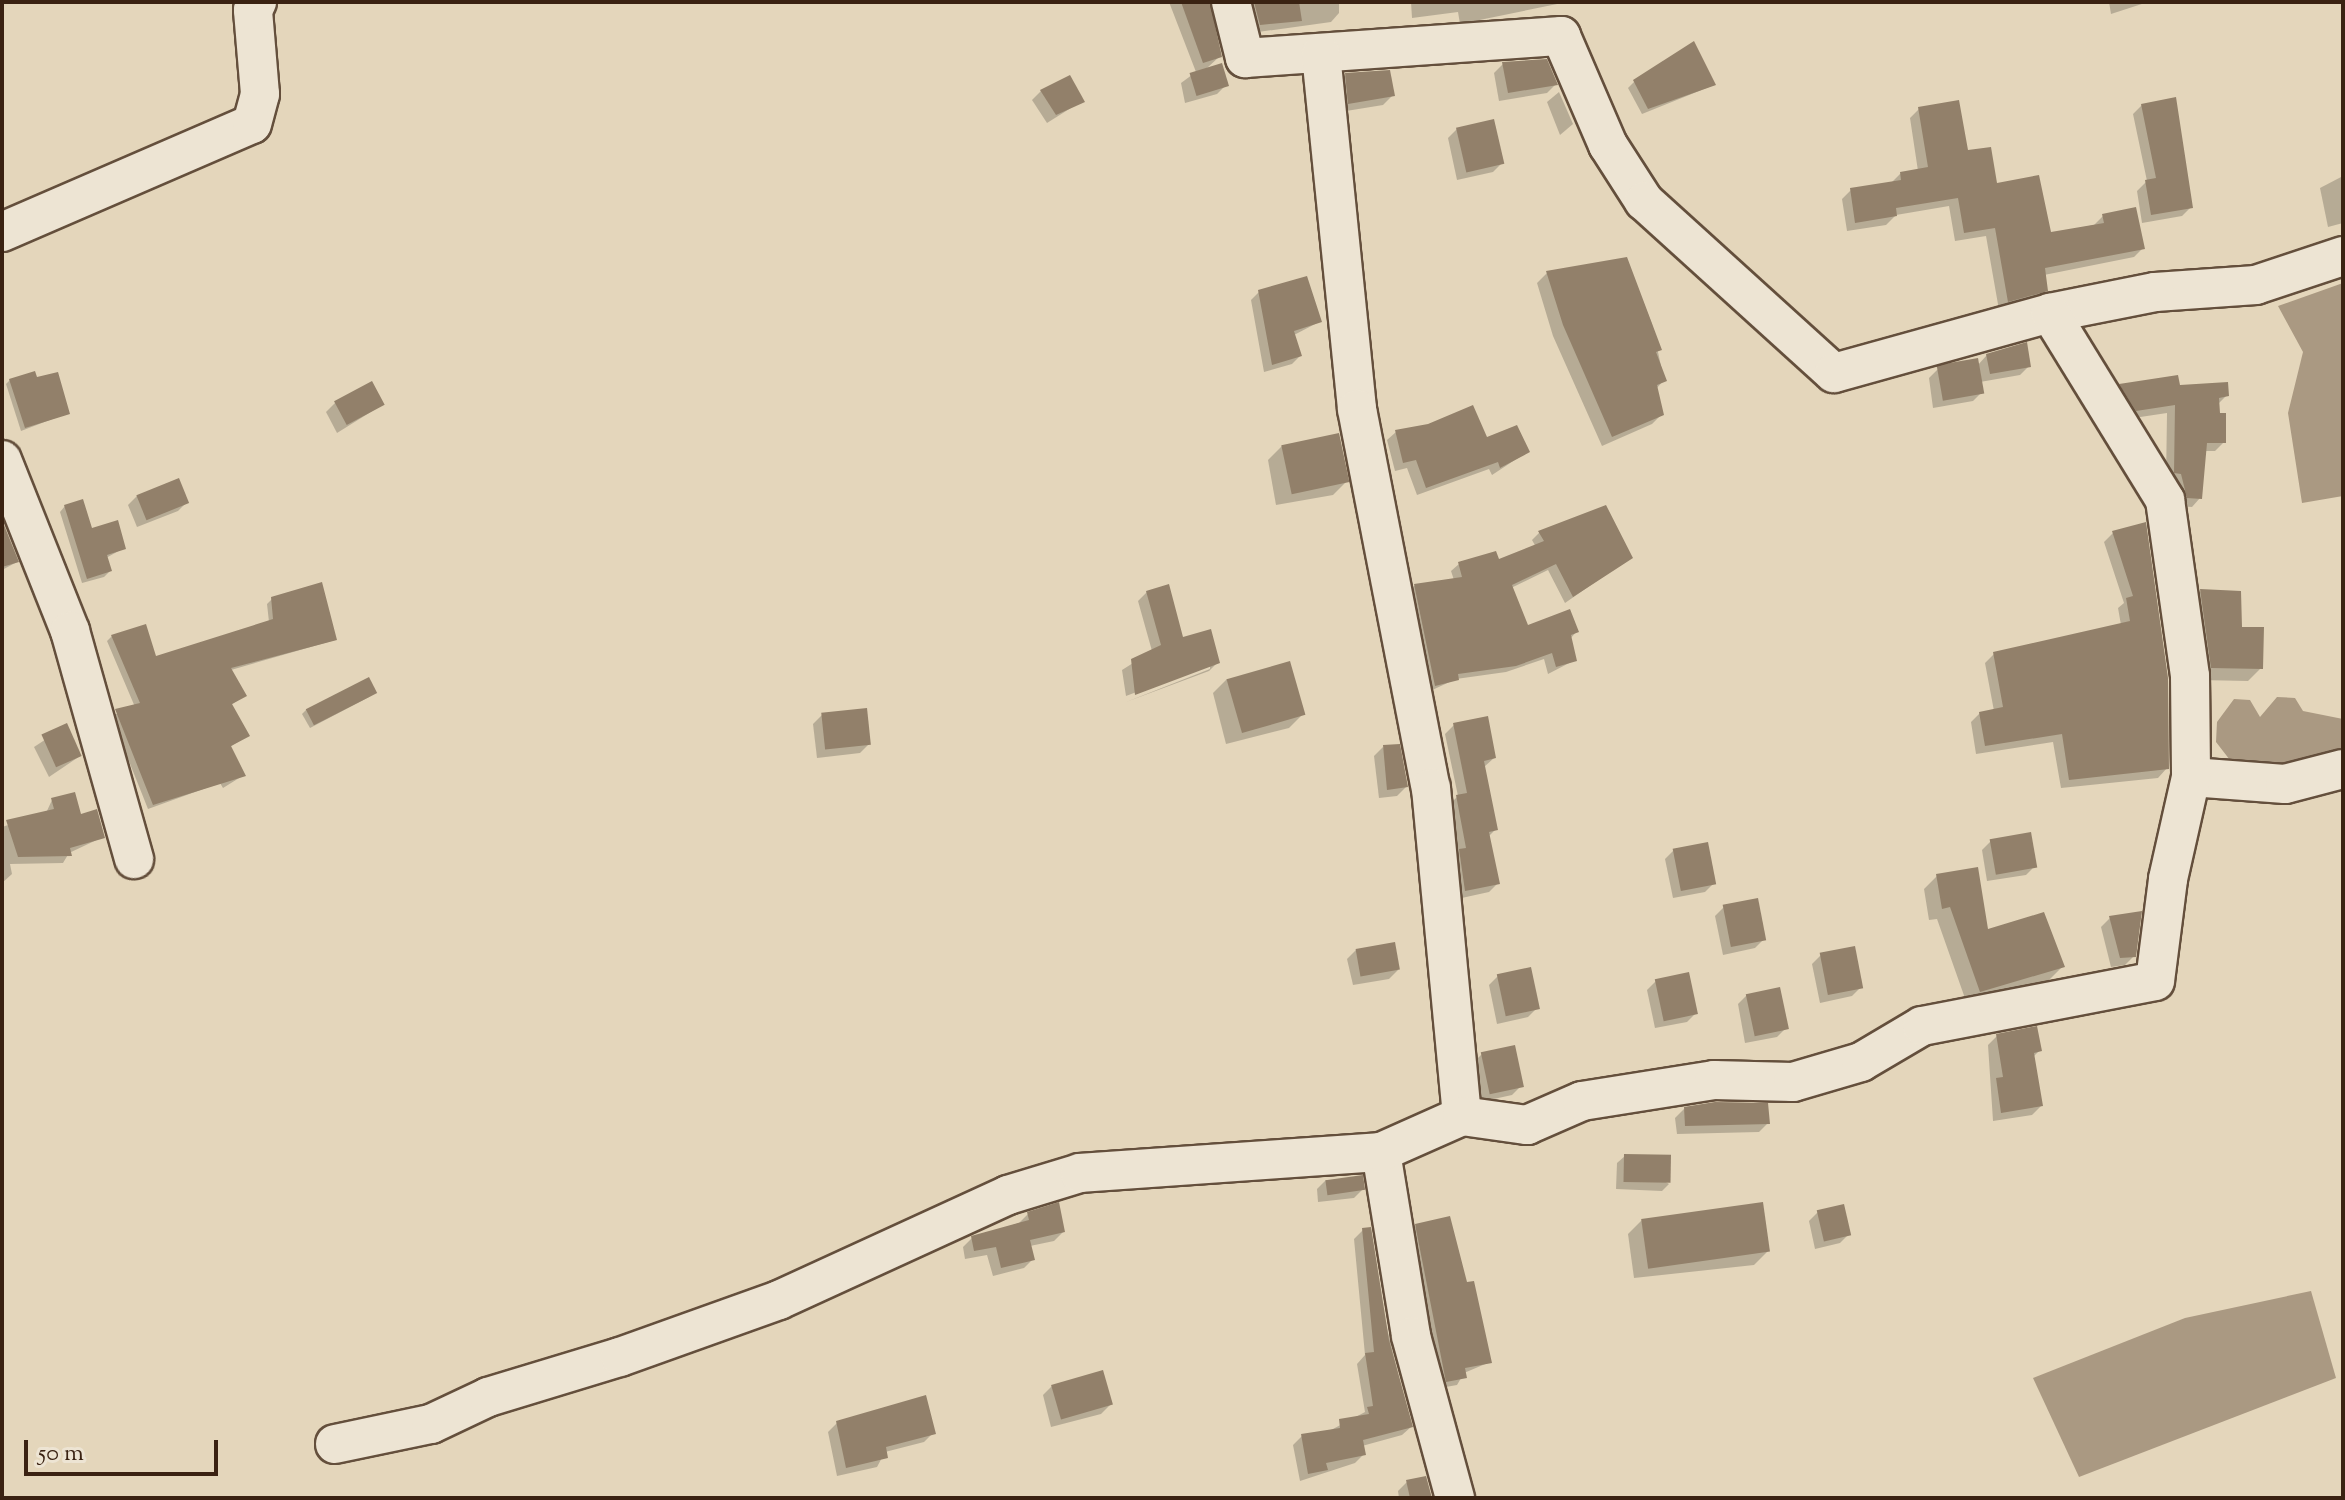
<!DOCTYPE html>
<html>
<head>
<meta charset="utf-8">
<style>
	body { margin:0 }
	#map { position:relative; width:2345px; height:1500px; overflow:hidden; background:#e4d6bb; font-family:"Sorts Mill Goudy",serif }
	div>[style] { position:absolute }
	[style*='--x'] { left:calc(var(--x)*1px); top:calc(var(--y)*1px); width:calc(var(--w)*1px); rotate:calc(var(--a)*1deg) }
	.water>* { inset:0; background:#aa9982 }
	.shadow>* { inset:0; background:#0003 }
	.building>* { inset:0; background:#92806a; transform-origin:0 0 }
	.roads { filter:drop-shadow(2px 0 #644f3c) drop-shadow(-2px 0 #644f3c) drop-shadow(0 2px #644f3c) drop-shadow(0 -2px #644f3c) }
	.minor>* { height:38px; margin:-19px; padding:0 19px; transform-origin:19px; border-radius:19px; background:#ede4d3 }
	span { translate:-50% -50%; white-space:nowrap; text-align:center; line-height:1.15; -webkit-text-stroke:7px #ede4d3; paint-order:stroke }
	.frame { position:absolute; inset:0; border:4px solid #3a2212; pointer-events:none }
	.scale { position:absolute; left:24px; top:1440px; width:194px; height:36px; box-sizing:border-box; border:4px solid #3a2212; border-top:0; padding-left:10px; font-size:24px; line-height:28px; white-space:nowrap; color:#3a2212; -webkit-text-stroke:6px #ede4d3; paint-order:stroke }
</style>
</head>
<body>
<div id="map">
	<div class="water">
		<div style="clip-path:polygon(2343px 283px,2343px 496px,2302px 503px,2288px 413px,2303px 352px,2278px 306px)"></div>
		<div style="clip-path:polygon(2277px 697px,2295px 698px,2303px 711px,2343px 719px,2343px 760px,2240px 773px,2216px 742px,2217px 722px,2234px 699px,2250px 700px,2260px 717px)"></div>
		<div style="clip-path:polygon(2311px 1291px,2336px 1378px,2079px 1477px,2033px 1378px,2185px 1318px)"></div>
	</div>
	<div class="shadow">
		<div style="clip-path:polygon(1169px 2px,1209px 2px,1220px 56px,1206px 69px,1226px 85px,1217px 94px,1185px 103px,1181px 83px,1196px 72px)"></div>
		<div style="clip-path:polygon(1242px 2px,1339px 2px,1339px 13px,1331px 22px,1251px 33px)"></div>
		<div style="clip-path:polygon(1411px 2px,1567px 2px,1460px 24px,1458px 12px,1412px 18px)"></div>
		<div style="clip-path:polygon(2109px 2px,2148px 2px,2111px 14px)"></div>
		<div style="clip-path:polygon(1503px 64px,1556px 84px,1547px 93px,1499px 101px,1494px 73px)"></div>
		<div style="clip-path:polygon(1346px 75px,1392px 96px,1383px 105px,1340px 112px,1337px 84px)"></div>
		<div style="clip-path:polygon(1634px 82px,1714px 85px,1642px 114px,1628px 88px)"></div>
		<div style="clip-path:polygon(1041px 91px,1082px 101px,1047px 123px,1032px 100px)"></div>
		<div style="clip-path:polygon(1559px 92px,1573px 124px,1560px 135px,1547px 102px)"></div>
		<div style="clip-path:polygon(2142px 105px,2191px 207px,2182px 216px,2142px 223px,2137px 191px,2147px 181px,2133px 114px)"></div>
		<div style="clip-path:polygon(1919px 109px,2049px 234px,2094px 225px,2103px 216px,2143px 248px,2134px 257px,2044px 275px,2046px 290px,2037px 299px,1999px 310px,1986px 236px,1955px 241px,1949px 206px,1896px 215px,1886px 225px,1847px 231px,1842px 199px,1851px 190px,1891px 183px,1900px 174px,1918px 171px,1910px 118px)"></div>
		<div style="clip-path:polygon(1457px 129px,1502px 163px,1493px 172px,1457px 180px,1448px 138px)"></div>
		<div style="clip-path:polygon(2343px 176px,2343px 223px,2328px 227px,2320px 188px)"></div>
		<div style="clip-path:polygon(1626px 259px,1652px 324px,1664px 380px,1656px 389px,1662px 414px,1652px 424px,1602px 446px,1553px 336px,1537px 283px,1547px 273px)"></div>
		<div style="clip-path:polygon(1259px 292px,1319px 322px,1294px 335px,1300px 356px,1292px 364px,1264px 372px,1251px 300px)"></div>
		<div style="clip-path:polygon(1987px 355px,2029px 366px,2020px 375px,1980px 382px,1982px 392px,1973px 401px,1933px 408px,1929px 378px,1938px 369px,1977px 366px)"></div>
		<div style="clip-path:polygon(10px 380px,68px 413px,21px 431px,6px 384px)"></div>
		<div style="clip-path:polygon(2120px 386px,2178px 387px,2227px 395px,2217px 405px,2224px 442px,2215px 451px,2204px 451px,2200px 498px,2192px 507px,2179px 506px,2166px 481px,2167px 413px,2127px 419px,2112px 394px)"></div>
		<div style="clip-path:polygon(335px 403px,382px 405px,337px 433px,326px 412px)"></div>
		<div style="clip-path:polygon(1428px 426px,1486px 440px,1527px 452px,1492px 475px,1489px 469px,1417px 495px,1407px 468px,1395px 471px,1387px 440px,1396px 432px)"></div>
		<div style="clip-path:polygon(1282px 446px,1347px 481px,1333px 495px,1276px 505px,1268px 460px)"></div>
		<div style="clip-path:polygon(137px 496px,187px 502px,178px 511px,137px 527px,128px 505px)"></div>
		<div style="clip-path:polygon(65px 506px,91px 530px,124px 548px,106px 558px,110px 571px,104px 577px,82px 583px,60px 512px)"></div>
		<div style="clip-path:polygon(2px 525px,17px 562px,2px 570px)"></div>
		<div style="clip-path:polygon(2144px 525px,2167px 768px,2158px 778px,2061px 788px,2053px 742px,1976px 754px,1971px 722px,1980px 713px,1994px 711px,1985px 663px,1994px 654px,2121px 625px,2118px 608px,2124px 603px,2104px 542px,2113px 533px)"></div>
		<div style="clip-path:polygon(1540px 532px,1630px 558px,1565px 603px,1548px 570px,1511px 588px,1527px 628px,1577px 631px,1570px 639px,1575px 660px,1548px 674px,1544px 659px,1506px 672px,1456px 679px,1428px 692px,1407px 593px,1414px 586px,1454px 580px,1451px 571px,1459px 564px,1498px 562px,1536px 547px,1532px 540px)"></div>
		<div style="clip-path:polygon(2201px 591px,2241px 629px,2261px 668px,2248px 681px,2199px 680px,2188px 604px)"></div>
		<div style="clip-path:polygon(1147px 592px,1182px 639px,1218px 662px,1209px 671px,1126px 702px,1210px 669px,1210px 664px,1126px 696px,1122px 670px,1152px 651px,1138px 601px)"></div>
		<div style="clip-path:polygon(272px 599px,335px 640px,231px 670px,244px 696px,231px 705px,247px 736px,230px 747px,244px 775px,223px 788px,220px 783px,148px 809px,111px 716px,135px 707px,107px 641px,112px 636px,155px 659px,269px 622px,267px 604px)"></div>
		<div style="clip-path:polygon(1227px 679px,1303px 714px,1289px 728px,1226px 744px,1213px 693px)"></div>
		<div style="clip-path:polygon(371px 696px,310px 728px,302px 714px,306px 710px)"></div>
		<div style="clip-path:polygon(822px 715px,869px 744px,860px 753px,817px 758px,813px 724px)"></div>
		<div style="clip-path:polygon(1454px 725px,1494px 758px,1484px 767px,1496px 829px,1488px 837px,1498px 883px,1489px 892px,1457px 899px,1451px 860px,1457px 854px,1448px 806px,1458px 796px,1445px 734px)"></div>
		<div style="clip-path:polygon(66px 726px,80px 756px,49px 777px,34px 747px)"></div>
		<div style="clip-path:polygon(1383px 747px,1406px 787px,1397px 796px,1379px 798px,1374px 756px)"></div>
		<div style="clip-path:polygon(52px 800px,103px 837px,69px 853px,63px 863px,10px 864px,12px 874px,2px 883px,2px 827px,46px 813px)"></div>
		<div style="clip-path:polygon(1991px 841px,2035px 866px,2026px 875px,1987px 881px,1982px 850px)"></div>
		<div style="clip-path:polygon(1674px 850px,1714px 883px,1705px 892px,1673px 898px,1665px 859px)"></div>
		<div style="clip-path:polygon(1937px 876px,1987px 931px,2062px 967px,2049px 980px,1967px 1004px,1937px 919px,1929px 920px,1924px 889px)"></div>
		<div style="clip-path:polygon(1724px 907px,1764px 939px,1755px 948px,1723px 955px,1715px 916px)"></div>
		<div style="clip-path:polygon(2139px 913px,2134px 956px,2125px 965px,2111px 967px,2101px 927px,2110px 918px)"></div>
		<div style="clip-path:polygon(1356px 950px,1398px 970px,1389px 979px,1353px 985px,1347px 959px)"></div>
		<div style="clip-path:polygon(1821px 955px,1861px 987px,1852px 996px,1820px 1003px,1812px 964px)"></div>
		<div style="clip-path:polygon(1498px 976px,1537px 1008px,1528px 1017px,1497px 1024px,1489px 985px)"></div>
		<div style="clip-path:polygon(1656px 981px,1696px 1013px,1687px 1022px,1655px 1028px,1647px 990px)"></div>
		<div style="clip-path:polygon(1747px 995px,1786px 1028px,1777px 1037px,1745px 1043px,1738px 1004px)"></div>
		<div style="clip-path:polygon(1997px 1036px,2039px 1051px,2033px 1057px,2041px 1106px,2032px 1115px,1993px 1121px,1988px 1045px)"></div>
		<div style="clip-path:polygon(1482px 1054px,1521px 1086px,1512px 1095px,1480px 1102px,1473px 1063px)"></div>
		<div style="clip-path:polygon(1684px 1109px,1768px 1123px,1759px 1132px,1677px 1134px,1675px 1118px)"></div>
		<div style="clip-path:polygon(1625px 1156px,1669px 1184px,1662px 1191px,1616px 1189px,1617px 1163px)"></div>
		<div style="clip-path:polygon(1326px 1180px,1363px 1189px,1354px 1198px,1318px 1202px,1317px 1189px)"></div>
		<div style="clip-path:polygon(1818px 1212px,1849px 1234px,1840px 1243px,1815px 1249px,1809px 1221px)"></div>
		<div style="clip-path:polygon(1028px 1214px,1063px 1232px,1054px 1241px,1030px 1246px,1033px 1259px,1024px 1268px,993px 1276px,987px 1255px,965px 1259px,963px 1247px,972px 1238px,1019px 1223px)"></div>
		<div style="clip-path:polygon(1642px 1220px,1768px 1251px,1754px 1265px,1634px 1278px,1628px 1234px)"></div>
		<div style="clip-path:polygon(1416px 1226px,1490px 1362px,1464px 1373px,1457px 1385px,1440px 1388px,1409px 1233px)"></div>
		<div style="clip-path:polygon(1363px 1230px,1411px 1427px,1402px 1435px,1362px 1446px,1363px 1455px,1355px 1463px,1300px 1481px,1293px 1445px,1302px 1436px,1331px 1430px,1365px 1412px,1357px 1364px,1365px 1355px,1354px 1239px)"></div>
		<div style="clip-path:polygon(1052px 1386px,1110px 1405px,1101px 1414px,1051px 1427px,1043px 1395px)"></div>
		<div style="clip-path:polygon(837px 1423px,933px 1433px,924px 1442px,885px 1452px,877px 1467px,837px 1476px,828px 1432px)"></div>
		<div style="clip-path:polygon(1407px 1482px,1430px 1498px,1399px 1498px,1398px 1491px)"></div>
	</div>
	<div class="building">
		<div style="clip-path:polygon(1181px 2px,1210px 2px,1222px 57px,1203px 63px)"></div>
		<div style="clip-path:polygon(1254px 2px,1299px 2px,1302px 21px,1260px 25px)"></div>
		<div style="clip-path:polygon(1694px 41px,1716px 85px,1648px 109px,1633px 80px)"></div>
		<div style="clip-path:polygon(1547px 59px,1558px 85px,1508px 93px,1502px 62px)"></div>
		<div style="left:1222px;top:63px;width:24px;height:34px;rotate:73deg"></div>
		<div style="clip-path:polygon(1390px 70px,1395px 96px,1348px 104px,1345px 73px)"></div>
		<div style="clip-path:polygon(1070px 75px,1085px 102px,1056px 115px,1040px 90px)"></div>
		<div style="clip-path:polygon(2176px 97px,2193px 208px,2151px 215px,2145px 180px,2156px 178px,2141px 104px)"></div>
		<div style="clip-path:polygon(1959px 100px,1968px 150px,1991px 147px,1997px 183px,2039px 175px,2051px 232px,2104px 223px,2102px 214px,2136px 207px,2145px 249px,2045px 268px,2048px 291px,2008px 302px,1995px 228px,1964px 233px,1958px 198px,1896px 208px,1897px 216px,1855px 223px,1850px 188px,1901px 180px,1900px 172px,1928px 167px,1918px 107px)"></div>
		<div style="left:1494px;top:119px;width:46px;height:39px;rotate:77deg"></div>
		<div style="clip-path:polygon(1627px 257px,1662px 350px,1656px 352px,1667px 381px,1657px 385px,1664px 415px,1612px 437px,1563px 325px,1546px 271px)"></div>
		<div style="clip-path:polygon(1307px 276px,1322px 322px,1294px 331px,1302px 356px,1272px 365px,1258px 290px)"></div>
		<div style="clip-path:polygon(2027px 342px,2031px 367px,1990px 374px,1986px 354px)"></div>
		<div style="left:1978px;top:358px;width:36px;height:42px;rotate:80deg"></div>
		<div style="clip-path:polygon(35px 371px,37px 377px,58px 372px,70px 414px,25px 428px,9px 379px)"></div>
		<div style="clip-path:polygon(2178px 375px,2180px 385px,2228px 382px,2229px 396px,2219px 398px,2220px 413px,2226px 413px,2226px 443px,2207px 443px,2202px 499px,2187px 498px,2181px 474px,2174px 473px,2175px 405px,2136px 411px,2119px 384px)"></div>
		<div style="left:372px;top:381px;width:27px;height:43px;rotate:62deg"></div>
		<div style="clip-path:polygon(1473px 405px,1487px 437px,1517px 425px,1530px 452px,1500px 468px,1498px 462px,1426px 488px,1416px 460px,1403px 463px,1395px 430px,1428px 424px)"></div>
		<div style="left:1339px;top:433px;width:50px;height:59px;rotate:78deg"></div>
		<div style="left:179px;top:478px;width:27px;height:46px;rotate:68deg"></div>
		<div style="clip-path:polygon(83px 499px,92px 528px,118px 520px,126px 549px,107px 555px,112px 571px,87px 579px,64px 505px)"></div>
		<div style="clip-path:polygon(1606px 505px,1633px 558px,1573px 597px,1556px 564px,1512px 585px,1528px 625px,1570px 609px,1579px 632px,1571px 635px,1577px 661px,1556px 667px,1552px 653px,1516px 666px,1458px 674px,1459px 680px,1435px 686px,1414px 584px,1462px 577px,1458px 562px,1496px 551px,1499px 559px,1544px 541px,1538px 531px)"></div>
		<div style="clip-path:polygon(2px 520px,19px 562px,2px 567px)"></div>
		<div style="clip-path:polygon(2146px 522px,2168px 678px,2169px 769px,2069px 780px,2062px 734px,1985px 746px,1979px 712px,2003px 707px,1993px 652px,2130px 621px,2126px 598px,2133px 596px,2112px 531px)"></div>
		<div style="clip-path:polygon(322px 582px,337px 640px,231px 668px,247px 696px,232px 704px,250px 736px,231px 746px,246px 776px,153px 805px,115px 709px,140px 703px,111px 635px,146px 624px,156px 656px,273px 619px,271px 597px)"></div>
		<div style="clip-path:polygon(1169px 584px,1183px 637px,1211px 629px,1220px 663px,1135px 695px,1131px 659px,1161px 645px,1146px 591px)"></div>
		<div style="clip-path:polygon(2200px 589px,2241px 591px,2242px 627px,2264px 627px,2263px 669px,2211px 668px)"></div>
		<div style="left:1290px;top:661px;width:56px;height:66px;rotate:74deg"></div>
		<div style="left:369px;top:677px;width:18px;height:71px;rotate:63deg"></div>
		<div style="left:867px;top:708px;width:37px;height:46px;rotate:84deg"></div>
		<div style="clip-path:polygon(1488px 716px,1496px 758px,1484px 761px,1498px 830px,1489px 832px,1500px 884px,1465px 891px,1459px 849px,1466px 848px,1456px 795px,1467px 793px,1453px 723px)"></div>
		<div style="left:67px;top:723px;width:36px;height:28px;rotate:66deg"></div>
		<div style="clip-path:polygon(1400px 744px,1408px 787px,1387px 790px,1383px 745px)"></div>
		<div style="clip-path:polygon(75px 792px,81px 814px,97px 809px,105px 838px,70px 848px,72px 856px,18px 857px,6px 820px,54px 809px,51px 798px)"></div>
		<div style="left:2031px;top:832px;width:36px;height:42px;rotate:80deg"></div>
		<div style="left:1708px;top:842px;width:43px;height:36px;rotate:79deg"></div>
		<div style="clip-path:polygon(1978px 867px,1988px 929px,2044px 912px,2065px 967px,1980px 992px,1950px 907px,1942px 909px,1936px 874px)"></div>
		<div style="left:1758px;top:898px;width:43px;height:36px;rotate:79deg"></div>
		<div style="clip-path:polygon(2142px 911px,2136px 957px,2120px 958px,2109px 916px)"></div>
		<div style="left:1395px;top:942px;width:28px;height:40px;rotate:80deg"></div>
		<div style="left:1855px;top:946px;width:43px;height:36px;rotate:79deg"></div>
		<div style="left:1531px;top:967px;width:43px;height:35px;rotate:78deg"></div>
		<div style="left:1689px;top:972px;width:43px;height:35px;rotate:78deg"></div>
		<div style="left:1780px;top:987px;width:43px;height:35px;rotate:78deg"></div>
		<div style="clip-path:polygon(2037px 1026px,2042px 1051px,2034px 1053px,2043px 1106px,2001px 1113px,1996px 1078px,2003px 1077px,1996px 1034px)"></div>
		<div style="left:1515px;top:1045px;width:43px;height:35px;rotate:78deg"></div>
		<div style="clip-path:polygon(1715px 1102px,1768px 1103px,1770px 1124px,1685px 1126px,1684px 1107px)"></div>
		<div style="left:1624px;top:1154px;width:47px;height:28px;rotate:1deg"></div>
		<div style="left:1363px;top:1175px;width:15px;height:38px;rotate:82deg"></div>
		<div style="clip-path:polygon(1059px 1202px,1065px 1232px,1030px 1240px,1035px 1260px,1001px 1268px,996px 1247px,974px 1251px,971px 1236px,1029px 1220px,1027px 1212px)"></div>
		<div style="left:1763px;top:1202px;width:50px;height:123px;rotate:82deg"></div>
		<div style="left:1844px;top:1204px;width:32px;height:28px;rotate:77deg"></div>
		<div style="clip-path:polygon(1450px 1216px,1467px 1282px,1474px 1281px,1492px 1363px,1465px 1368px,1467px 1378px,1446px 1382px,1415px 1224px)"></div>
		<div style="clip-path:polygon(1371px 1227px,1389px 1340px,1413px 1427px,1363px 1440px,1366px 1455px,1326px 1463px,1328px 1470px,1308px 1474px,1301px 1434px,1340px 1428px,1339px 1419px,1369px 1414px,1367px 1407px,1373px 1406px,1365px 1353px,1374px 1352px,1362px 1228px)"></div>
		<div style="left:1103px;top:1370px;width:36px;height:54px;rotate:74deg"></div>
		<div style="clip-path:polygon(926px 1395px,936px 1434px,886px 1447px,888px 1458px,846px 1468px,836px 1421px)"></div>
		<div style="clip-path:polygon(1426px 1476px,1432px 1498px,1410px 1498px,1406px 1480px)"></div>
	</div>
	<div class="roads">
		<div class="minor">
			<div style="--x:1231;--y:2;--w:58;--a:76"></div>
			<div style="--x:1245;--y:58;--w:317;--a:-4"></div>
			<div style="--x:1561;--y:36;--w:119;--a:66.7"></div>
			<div style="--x:1608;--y:145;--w:67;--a:57.3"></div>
			<div style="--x:1644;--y:201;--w:256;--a:42.2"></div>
			<div style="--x:1834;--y:373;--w:224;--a:-15.5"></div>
			<div style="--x:1321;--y:54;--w:357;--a:84.2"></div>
			<div style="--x:1357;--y:409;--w:386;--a:79"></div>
			<div style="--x:1431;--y:788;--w:329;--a:84.6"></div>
			<div style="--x:2;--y:232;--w:272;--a:-23.4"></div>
			<div style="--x:252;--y:124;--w:31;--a:-75"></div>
			<div style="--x:260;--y:94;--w:84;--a:-94.8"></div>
			<div style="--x:253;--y:10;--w:9;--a:-63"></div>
			<div style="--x:2343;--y:256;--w:92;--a:161.6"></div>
			<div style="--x:2256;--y:285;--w:101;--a:176"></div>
			<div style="--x:2155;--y:292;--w:107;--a:168.7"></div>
			<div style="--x:2050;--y:313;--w:220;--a:58.4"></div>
			<div style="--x:2165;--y:500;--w:178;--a:81.9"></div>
			<div style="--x:2190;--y:676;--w:101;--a:89.4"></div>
			<div style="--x:2191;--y:777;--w:94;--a:4.3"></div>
			<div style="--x:2285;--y:784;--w:60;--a:-14.5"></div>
			<div style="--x:2;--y:460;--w:184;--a:68.3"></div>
			<div style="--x:70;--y:631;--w:237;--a:74.3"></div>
			<div style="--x:1381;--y:1152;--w:186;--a:80.7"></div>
			<div style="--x:1411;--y:1336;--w:168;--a:74.8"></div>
			<div style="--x:335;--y:1444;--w:98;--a:-11.8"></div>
			<div style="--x:431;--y:1424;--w:63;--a:-25.3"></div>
			<div style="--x:488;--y:1397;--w:138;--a:-16.9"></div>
			<div style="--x:620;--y:1357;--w:169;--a:-19.7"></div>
			<div style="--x:779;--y:1300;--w:252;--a:-24.6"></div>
			<div style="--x:1008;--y:1195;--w:75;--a:-17"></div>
			<div style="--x:1080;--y:1173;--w:302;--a:-4"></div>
			<div style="--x:1381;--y:1152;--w:89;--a:-24"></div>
			<div style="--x:1462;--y:1116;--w:66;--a:7.9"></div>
			<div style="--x:1527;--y:1125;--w:60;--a:-23.6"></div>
			<div style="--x:1582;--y:1101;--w:134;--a:-9"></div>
			<div style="--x:1714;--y:1080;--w:79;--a:1.5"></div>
			<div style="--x:1793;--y:1082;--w:71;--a:-16.4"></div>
			<div style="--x:1861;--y:1062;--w:71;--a:-30.5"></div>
			<div style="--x:1922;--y:1026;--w:237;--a:-10.9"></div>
			<div style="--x:2155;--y:981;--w:103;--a:-82.7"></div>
			<div style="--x:2168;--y:879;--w:105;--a:-77.3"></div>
		</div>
	</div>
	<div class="frame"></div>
	<div class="scale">50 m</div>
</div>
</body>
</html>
